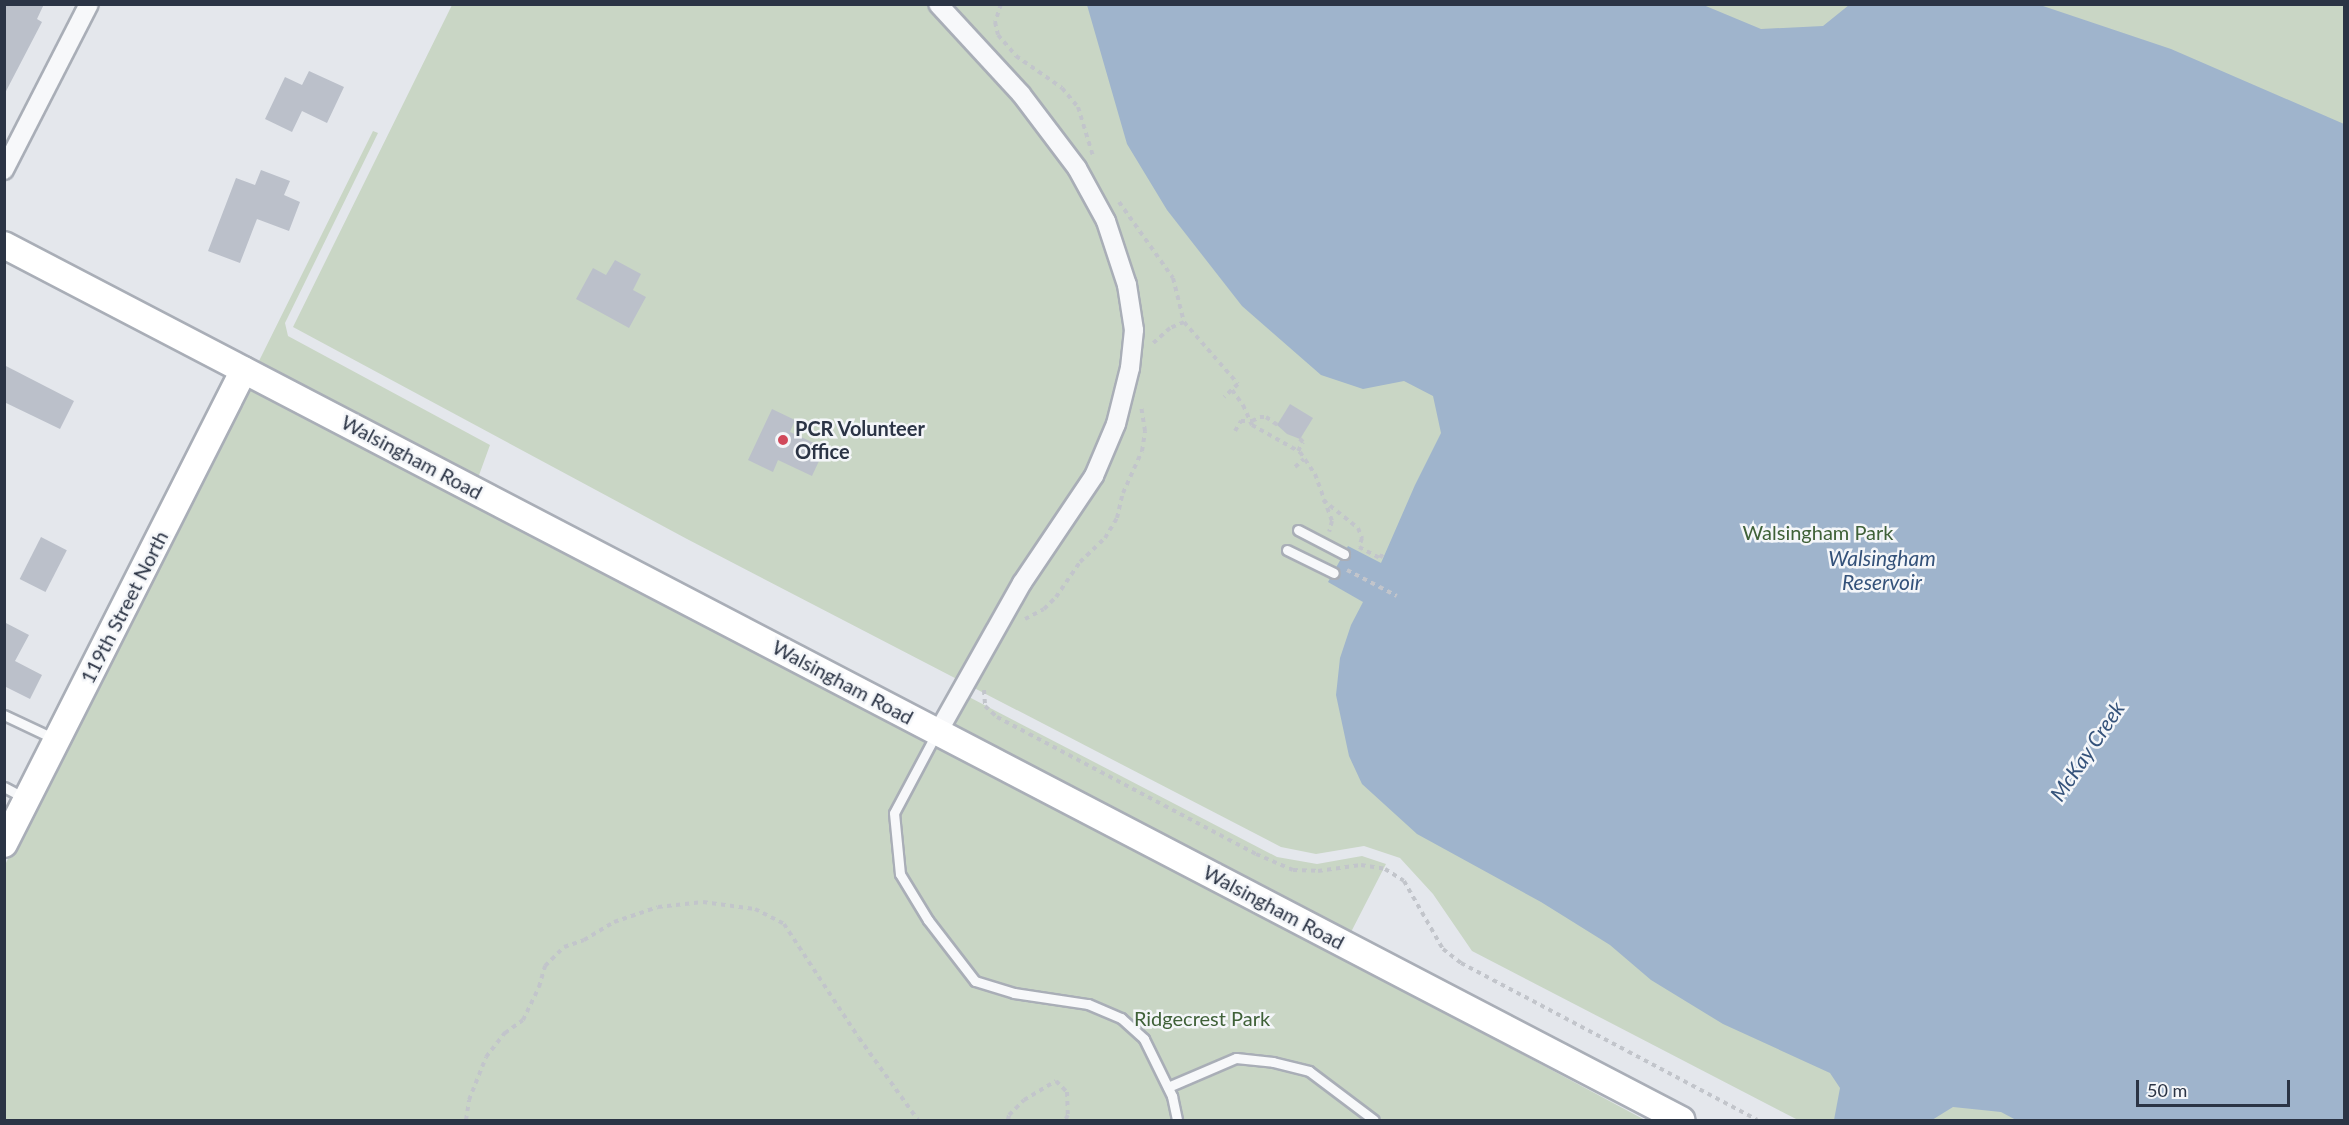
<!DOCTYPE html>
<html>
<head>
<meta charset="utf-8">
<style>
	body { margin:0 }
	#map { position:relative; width:2349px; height:1125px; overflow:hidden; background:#e4e7ec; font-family:Lato,sans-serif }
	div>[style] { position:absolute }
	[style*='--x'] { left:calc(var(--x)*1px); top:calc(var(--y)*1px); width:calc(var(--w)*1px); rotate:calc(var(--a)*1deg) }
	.green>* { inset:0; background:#c9d6c5 }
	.water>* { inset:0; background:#9fb4cc }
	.building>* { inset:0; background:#bbc0ca; transform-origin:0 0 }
	.path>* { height:4px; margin-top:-2px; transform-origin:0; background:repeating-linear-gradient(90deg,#c2c5cb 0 4.5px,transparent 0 9px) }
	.roads { filter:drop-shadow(2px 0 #a9aeb7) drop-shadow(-2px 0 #a9aeb7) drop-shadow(0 2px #a9aeb7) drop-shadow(0 -2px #a9aeb7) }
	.lane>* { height:9px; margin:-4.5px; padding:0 4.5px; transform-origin:4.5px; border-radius:4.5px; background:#f7f8fa }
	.street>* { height:18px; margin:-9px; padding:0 9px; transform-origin:9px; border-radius:9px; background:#f7f8fa }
	.secondary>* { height:26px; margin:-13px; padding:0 13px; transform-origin:13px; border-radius:13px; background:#fff }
	.dots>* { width:16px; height:16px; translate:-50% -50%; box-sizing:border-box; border:3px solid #f4f6f9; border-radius:50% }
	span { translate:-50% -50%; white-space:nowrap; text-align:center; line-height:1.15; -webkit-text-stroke:5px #f4f6f9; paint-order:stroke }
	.poi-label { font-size:20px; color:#2b3445; font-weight:700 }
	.left { translate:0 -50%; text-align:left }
	.street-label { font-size:20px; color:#2b3445 }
	.park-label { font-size:20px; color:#3f6138 }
	.water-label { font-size:21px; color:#34527a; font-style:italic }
	.frame { position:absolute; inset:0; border:6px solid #2b3445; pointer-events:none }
	.scale { position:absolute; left:2136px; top:1080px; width:154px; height:27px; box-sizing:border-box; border:3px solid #2b3445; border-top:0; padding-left:8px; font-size:18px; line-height:21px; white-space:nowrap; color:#2b3445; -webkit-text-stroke:4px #f4f6f9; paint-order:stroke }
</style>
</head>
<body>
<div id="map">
	<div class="green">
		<div style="clip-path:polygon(452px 5px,2344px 5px,2344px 1120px,1798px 1120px,1472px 951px,1433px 894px,1400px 858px,1364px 846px,1316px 854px,1281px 847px,687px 539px,293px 327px)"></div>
		<div style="clip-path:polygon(373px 131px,378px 133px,285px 323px,288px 336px,490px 445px,478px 478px,258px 363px)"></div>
		<div style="clip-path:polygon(244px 370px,1645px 1120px,5px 1120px,4px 867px)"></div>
		<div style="clip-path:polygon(969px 697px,1277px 857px,1317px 864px,1362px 856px,1386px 864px,1350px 934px,953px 726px)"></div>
	</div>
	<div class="water">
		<div style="clip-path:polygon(1701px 4px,1761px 29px,1823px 26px,1849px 5px,2040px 5px,2171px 49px,2344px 124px,2344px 1120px,2016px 1120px,2001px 1112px,1953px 1107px,1932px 1120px,1834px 1120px,1840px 1088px,1830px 1073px,1723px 1024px,1651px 980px,1610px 945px,1541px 902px,1417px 834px,1362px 784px,1349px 756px,1336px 695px,1340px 658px,1351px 625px,1363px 602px,1328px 582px,1348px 546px,1381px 563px,1415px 485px,1441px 433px,1433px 396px,1404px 381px,1363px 389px,1321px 375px,1242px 306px,1167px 210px,1127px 144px,1087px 5px)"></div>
	</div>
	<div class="building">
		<div style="clip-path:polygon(4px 4px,44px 4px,37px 19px,42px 22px,4px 95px)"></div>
		<div style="clip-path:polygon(309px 71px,344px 87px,327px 123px,302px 111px,292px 132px,265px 119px,285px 77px,302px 85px)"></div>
		<div style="clip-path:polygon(261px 170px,290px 181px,284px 195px,300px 202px,289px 231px,257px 219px,240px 263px,208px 251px,236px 178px,255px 185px)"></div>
		<div style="clip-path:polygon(615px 260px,641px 274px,633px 290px,646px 297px,629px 328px,576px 299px,593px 268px,606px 275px)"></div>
		<div style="clip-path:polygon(4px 365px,74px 401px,60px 429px,4px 402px)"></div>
		<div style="clip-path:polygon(1290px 404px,1313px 418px,1300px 439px,1287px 434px,1277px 425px)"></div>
		<div style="clip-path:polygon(772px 409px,795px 420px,790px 432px,825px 448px,812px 476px,778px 460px,773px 472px,748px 460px)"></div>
		<div style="left:41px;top:537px;width:29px;height:47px;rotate:27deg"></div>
		<div style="clip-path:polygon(4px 622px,29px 635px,15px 661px,42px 675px,30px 699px,4px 686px)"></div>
	</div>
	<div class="path">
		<div style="--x:1001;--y:4;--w:19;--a:108"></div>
		<div style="--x:995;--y:22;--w:13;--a:77"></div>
		<div style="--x:998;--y:35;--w:28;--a:49"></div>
		<div style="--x:1016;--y:56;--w:56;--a:34.8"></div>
		<div style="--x:1062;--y:88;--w:25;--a:50"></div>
		<div style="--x:1078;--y:107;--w:51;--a:73"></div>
		<div style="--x:1119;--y:202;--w:93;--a:54.6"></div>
		<div style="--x:1173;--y:278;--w:45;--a:76"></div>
		<div style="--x:1184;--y:322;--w:15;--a:157"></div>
		<div style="--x:1170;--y:328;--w:24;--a:138"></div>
		<div style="--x:1184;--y:322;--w:82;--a:48.9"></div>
		<div style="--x:1238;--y:384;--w:19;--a:137"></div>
		<div style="--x:1232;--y:390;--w:19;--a:54"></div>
		<div style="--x:1243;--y:405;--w:22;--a:66"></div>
		<div style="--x:1252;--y:425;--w:55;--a:29.4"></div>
		<div style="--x:1300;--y:452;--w:27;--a:56"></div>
		<div style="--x:1315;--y:474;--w:50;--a:70.1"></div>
		<div style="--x:1332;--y:521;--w:11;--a:105"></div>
		<div style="--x:1235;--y:431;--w:12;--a:-59"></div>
		<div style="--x:1241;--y:421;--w:11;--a:0"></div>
		<div style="--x:1252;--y:421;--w:9;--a:-27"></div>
		<div style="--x:1260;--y:417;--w:6;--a:0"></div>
		<div style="--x:1266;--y:417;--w:16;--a:35"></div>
		<div style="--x:1298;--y:451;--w:10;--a:-61"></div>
		<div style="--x:1303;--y:442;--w:6;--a:-135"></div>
		<div style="--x:1295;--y:467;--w:12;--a:-42"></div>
		<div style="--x:1323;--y:500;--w:45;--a:38.7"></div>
		<div style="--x:1358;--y:528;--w:11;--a:68"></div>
		<div style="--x:1362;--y:538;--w:9;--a:108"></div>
		<div style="--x:1359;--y:547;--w:24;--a:28"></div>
		<div style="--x:1380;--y:558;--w:7;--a:-56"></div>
		<div style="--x:1347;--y:570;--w:56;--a:27.5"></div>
		<div style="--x:1025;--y:619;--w:21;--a:-28"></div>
		<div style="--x:1044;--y:609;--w:17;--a:-45"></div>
		<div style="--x:1056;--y:597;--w:42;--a:-55.6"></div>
		<div style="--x:1080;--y:562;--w:35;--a:-44"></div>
		<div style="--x:1105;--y:538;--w:23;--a:-59"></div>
		<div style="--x:1117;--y:518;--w:26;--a:-77"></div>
		<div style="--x:1123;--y:493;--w:46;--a:-65.7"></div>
		<div style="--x:1142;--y:451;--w:20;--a:-81"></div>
		<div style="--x:1145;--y:431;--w:24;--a:-99"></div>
		<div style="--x:984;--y:690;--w:16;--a:86"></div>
		<div style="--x:985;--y:706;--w:16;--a:43"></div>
		<div style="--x:997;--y:717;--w:293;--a:27.9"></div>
		<div style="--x:1256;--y:854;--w:40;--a:23.4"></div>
		<div style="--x:1293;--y:870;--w:25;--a:2"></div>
		<div style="--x:1318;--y:871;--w:43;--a:-7.9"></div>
		<div style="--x:1361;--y:865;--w:24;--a:9"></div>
		<div style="--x:1385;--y:869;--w:22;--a:32"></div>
		<div style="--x:1404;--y:881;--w:78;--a:60.2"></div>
		<div style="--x:1443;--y:949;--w:23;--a:38"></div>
		<div style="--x:1461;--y:963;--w:335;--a:27.9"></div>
		<div style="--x:466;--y:1120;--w:20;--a:-81"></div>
		<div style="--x:469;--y:1100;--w:46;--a:-68.4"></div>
		<div style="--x:486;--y:1057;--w:31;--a:-52"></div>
		<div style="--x:505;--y:1033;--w:22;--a:-36"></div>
		<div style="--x:523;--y:1020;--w:37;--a:-64"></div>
		<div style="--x:539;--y:987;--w:22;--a:-74"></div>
		<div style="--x:545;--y:966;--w:27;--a:-45"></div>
		<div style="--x:564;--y:947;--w:21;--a:-19"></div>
		<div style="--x:584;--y:940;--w:35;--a:-31"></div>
		<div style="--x:614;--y:922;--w:46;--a:-18.8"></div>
		<div style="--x:658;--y:907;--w:45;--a:-6.3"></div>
		<div style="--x:703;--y:902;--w:52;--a:7.7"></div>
		<div style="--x:755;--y:909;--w:33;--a:27"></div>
		<div style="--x:784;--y:924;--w:136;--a:56.7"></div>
		<div style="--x:859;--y:1038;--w:101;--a:54.3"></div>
		<div style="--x:1008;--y:1120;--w:5;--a:-79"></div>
		<div style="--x:1009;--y:1115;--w:21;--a:-45"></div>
		<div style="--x:1024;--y:1100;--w:37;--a:-31"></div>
		<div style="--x:1056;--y:1081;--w:16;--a:45"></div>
		<div style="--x:1067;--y:1092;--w:23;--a:88"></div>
		<div style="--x:1068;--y:1115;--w:6;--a:121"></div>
	</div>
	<div class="roads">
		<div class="lane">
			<div style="--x:1298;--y:530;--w:52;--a:27.6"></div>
			<div style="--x:1287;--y:550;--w:52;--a:26.1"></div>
			<div style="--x:4;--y:715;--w:56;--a:25.2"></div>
			<div style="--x:936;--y:734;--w:89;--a:118"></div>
			<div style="--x:894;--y:813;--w:61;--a:84.4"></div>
			<div style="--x:900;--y:874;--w:54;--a:58.7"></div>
			<div style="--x:928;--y:920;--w:77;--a:52.4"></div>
			<div style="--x:975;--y:981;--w:41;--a:17.1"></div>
			<div style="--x:1014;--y:993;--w:75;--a:8.5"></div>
			<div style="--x:1088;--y:1004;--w:36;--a:23"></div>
			<div style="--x:1121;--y:1018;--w:31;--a:42"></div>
			<div style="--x:1144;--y:1039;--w:64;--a:63.8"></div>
			<div style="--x:1172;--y:1096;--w:25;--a:78"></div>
			<div style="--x:4;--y:787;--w:24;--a:28"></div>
			<div style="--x:1168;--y:1087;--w:74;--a:-23.1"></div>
			<div style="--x:1236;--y:1058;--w:37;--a:6"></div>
			<div style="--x:1273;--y:1062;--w:37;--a:14"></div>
			<div style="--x:1309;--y:1071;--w:81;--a:37"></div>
		</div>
		<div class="street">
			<div style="--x:4;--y:170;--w:186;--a:-62.9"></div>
			<div style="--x:938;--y:732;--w:171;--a:-60.6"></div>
			<div style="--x:1022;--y:583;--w:129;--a:-56.1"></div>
			<div style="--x:1094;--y:476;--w:56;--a:-67.1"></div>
			<div style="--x:1116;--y:424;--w:58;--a:-76"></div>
			<div style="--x:1130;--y:368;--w:38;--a:-84"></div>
			<div style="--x:1134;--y:330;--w:46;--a:-98.8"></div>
			<div style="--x:1127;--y:285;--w:67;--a:-108.2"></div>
			<div style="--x:1106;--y:221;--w:60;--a:-118.7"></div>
			<div style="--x:1077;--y:168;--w:93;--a:-127.1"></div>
			<div style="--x:1021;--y:94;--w:122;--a:-132.7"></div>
		</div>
		<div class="secondary">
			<div style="--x:4;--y:245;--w:1892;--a:27.55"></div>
			<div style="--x:4;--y:844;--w:531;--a:-63.15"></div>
		</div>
	</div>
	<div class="dots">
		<div style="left:783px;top:440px;background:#d1495b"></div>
	</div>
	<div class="poi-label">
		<span class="left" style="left:795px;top:440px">PCR Volunteer<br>Office</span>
	</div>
	<div class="street-label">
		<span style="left:412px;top:457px;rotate:28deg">Walsingham Road</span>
		<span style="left:124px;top:607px;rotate:-63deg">119th Street North</span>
		<span style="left:843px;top:682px;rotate:28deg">Walsingham Road</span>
		<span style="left:1274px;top:907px;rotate:28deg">Walsingham Road</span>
	</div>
	<div class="park-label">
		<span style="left:1818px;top:532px">Walsingham Park</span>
		<span style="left:1202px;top:1018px">Ridgecrest Park</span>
	</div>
	<div class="water-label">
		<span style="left:1882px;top:570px">Walsingham<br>Reservoir</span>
		<span style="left:2087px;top:751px;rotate:-56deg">McKay Creek</span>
	</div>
	<div class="frame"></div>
	<div class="scale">50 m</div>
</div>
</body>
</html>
